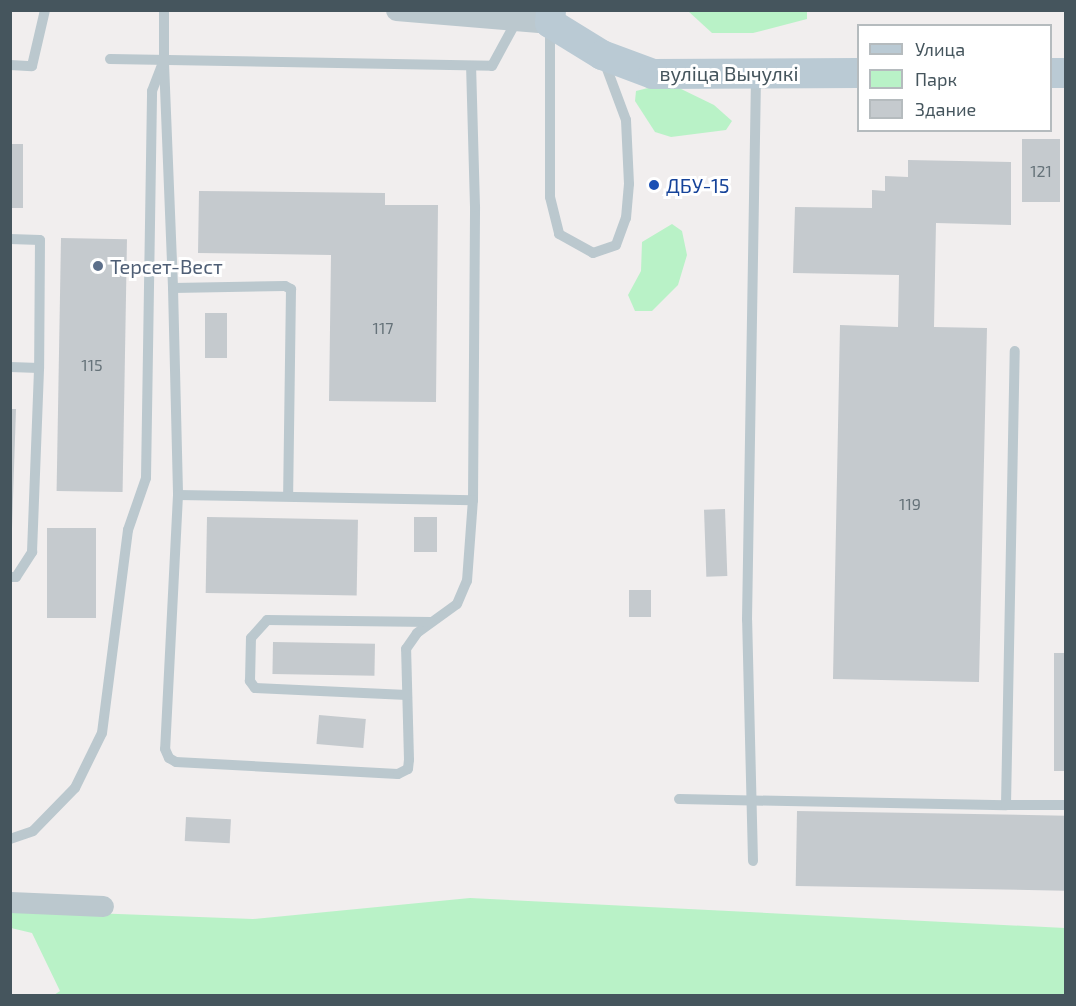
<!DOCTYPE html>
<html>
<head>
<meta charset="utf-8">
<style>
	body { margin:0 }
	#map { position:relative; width:1076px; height:1006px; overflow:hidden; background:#f1eeee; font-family:"Exo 2",sans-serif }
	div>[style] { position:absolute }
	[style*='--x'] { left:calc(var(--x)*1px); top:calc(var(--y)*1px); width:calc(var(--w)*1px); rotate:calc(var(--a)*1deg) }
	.green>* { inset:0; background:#b9f2c7 }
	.building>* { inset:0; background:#c5cace; transform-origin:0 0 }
	.lane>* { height:10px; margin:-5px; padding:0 5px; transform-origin:5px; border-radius:5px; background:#bbc8ce }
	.street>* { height:21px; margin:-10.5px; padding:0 10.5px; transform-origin:10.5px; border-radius:10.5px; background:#bbc8ce }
	.secondary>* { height:30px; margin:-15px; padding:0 15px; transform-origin:15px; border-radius:15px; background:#bacad4 }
	.dots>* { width:16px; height:16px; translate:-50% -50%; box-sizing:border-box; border:3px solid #fff; border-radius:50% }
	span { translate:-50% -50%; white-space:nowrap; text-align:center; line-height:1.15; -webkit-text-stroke:6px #fff; paint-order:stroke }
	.number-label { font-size:16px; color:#657279 }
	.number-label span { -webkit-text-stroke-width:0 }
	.street-label { font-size:20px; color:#45555d }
	.transit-label { font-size:20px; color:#164399 }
	.left { translate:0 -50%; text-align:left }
	.service-label { font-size:20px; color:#4e5e75 }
	.frame { position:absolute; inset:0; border:12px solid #45555d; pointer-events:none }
	.legend { position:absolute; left:857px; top:24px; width:195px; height:108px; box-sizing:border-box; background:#fff; border:2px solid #b5bbbe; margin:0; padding:8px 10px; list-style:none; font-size:18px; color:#45555d }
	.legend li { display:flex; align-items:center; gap:12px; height:30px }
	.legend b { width:30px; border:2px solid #b5bbbe }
</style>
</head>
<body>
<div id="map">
	<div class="green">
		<div style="clip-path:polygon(688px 11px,807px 11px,807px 19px,753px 33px,712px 33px)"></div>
		<div style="clip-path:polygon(660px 85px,677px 87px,714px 105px,732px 121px,726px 130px,671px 137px,655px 132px,635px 101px,636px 91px)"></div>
		<div style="clip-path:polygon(672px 224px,682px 231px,687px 255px,678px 285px,652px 311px,635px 311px,628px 295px,641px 271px,642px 242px)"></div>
		<div style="clip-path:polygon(470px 898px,1065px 928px,1065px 995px,54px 995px,60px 991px,32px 933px,11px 928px,10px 910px,253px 919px)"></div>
	</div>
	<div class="building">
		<div style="left:1022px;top:139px;width:38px;height:63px"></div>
		<div style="left:10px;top:144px;width:13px;height:64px"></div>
		<div style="clip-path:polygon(908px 160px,1011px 162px,1011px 225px,936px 223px,934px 327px,987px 328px,979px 682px,833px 679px,840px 325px,898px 327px,899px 275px,793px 273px,795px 207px,872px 208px,872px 190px,885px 191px,885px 176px,908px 177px)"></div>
		<div style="clip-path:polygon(199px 191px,385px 193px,385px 205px,438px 205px,436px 402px,329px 401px,331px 255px,198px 253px)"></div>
		<div style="left:61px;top:238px;width:66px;height:253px;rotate:1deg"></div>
		<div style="left:205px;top:313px;width:22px;height:45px"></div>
		<div style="clip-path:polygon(10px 409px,16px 409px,12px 528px,10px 528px)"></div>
		<div style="left:725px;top:509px;width:67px;height:21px;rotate:88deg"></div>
		<div style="left:207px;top:517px;width:151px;height:76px;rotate:1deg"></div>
		<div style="left:414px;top:517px;width:23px;height:35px"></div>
		<div style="left:47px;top:528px;width:49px;height:90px"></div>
		<div style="left:629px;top:590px;width:22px;height:27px"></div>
		<div style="left:273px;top:642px;width:102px;height:32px;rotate:1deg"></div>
		<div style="left:1054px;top:653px;width:12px;height:118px"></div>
		<div style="left:319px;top:715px;width:47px;height:29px;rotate:5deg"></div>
		<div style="left:797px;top:811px;width:269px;height:75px;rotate:1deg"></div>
		<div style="left:186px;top:817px;width:45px;height:24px;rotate:3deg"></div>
	</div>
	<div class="lane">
		<div style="--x:550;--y:26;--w:171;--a:90"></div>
		<div style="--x:550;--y:197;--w:38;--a:76"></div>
		<div style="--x:559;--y:234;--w:39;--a:29"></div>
		<div style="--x:593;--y:253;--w:24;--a:-19"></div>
		<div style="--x:616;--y:245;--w:29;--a:-70"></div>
		<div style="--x:626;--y:218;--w:34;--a:-85"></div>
		<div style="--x:629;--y:184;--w:64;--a:-92.7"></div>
		<div style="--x:626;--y:120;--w:63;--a:-110.4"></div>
		<div style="--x:110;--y:59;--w:382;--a:1"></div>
		<div style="--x:492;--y:66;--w:52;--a:-61.5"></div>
		<div style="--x:164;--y:63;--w:225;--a:87.7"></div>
		<div style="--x:173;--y:288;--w:112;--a:-1"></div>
		<div style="--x:285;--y:286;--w:7;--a:27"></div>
		<div style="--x:291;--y:289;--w:206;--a:90.8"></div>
		<div style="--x:10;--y:65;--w:22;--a:3"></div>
		<div style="--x:32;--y:66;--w:57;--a:-76.9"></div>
		<div style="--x:10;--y:239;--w:30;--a:2"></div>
		<div style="--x:40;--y:240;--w:128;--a:90.4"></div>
		<div style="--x:39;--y:368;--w:29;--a:-178"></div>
		<div style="--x:173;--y:288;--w:207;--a:88.6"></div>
		<div style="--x:178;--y:495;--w:254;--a:92.9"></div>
		<div style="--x:165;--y:749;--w:10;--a:66"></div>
		<div style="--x:169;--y:758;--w:8;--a:30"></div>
		<div style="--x:176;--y:762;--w:222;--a:3.1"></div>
		<div style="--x:398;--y:774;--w:11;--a:-27"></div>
		<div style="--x:408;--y:769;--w:9;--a:-84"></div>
		<div style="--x:409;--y:760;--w:111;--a:-91.5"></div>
		<div style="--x:406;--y:649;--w:19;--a:-55"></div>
		<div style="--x:417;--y:633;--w:49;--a:-35.9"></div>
		<div style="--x:457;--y:604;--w:25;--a:-67"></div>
		<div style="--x:467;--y:581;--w:81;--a:-85.8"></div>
		<div style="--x:473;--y:500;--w:293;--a:-89.6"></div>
		<div style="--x:475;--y:207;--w:141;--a:-91.6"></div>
		<div style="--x:178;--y:495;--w:295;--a:1"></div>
		<div style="--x:10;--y:577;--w:6;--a:0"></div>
		<div style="--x:16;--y:577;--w:30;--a:-57"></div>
		<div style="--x:32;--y:552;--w:184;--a:-87.8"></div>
		<div style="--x:407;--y:695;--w:152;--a:-177.4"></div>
		<div style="--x:255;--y:688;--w:9;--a:-126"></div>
		<div style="--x:250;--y:681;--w:43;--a:-88.7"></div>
		<div style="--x:251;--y:638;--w:24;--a:-48"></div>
		<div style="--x:267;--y:620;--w:164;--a:0.7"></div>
		<div style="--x:679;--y:799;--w:327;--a:1.1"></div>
		<div style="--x:1006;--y:805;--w:454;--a:-88.9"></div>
		<div style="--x:1006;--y:805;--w:60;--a:0"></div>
		<div style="--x:10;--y:839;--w:24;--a:-19"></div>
		<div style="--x:33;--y:831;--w:60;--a:-45.7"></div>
		<div style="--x:75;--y:788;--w:61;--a:-63.9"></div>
		<div style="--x:102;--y:733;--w:205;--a:-82.7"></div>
		<div style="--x:128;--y:530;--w:55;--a:-70.9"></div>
		<div style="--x:146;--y:478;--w:387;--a:-89.1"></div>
		<div style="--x:152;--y:91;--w:33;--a:-69"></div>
		<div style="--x:164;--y:60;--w:50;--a:-90"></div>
		<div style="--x:753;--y:861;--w:241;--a:-91.4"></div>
		<div style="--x:747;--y:620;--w:543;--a:-89.05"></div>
	</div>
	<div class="street">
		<div style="--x:396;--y:10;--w:155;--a:4.8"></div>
		<div style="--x:10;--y:902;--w:93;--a:2.5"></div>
	</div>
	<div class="secondary">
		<div style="--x:551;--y:10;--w:13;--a:94"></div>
		<div style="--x:550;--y:23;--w:61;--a:31.6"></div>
		<div style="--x:602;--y:55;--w:54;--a:20.4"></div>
		<div style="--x:653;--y:74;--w:205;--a:-0.3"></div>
		<div style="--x:1050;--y:73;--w:16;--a:0"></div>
	</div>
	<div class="dots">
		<div style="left:654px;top:185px;background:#1a4fb4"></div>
		<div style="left:98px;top:266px;background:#5c6f8a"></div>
	</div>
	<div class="number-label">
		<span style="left:1041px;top:171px">121</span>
		<span style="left:383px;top:328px">117</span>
		<span style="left:92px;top:365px">115</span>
		<span style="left:910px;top:504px">119</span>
	</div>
	<div class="street-label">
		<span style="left:729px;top:73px">вуліца Вычулкі</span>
	</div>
	<div class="transit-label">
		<span class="left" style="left:666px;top:185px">ДБУ-15</span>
	</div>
	<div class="service-label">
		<span class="left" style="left:110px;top:266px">Терсет-Вест</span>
	</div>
	<div class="frame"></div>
	<ul class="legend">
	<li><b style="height:8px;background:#bacad4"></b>Улица</li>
	<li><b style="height:16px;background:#b9f2c7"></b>Парк</li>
	<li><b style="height:16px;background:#c5cace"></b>Здание</li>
	</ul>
</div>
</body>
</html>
